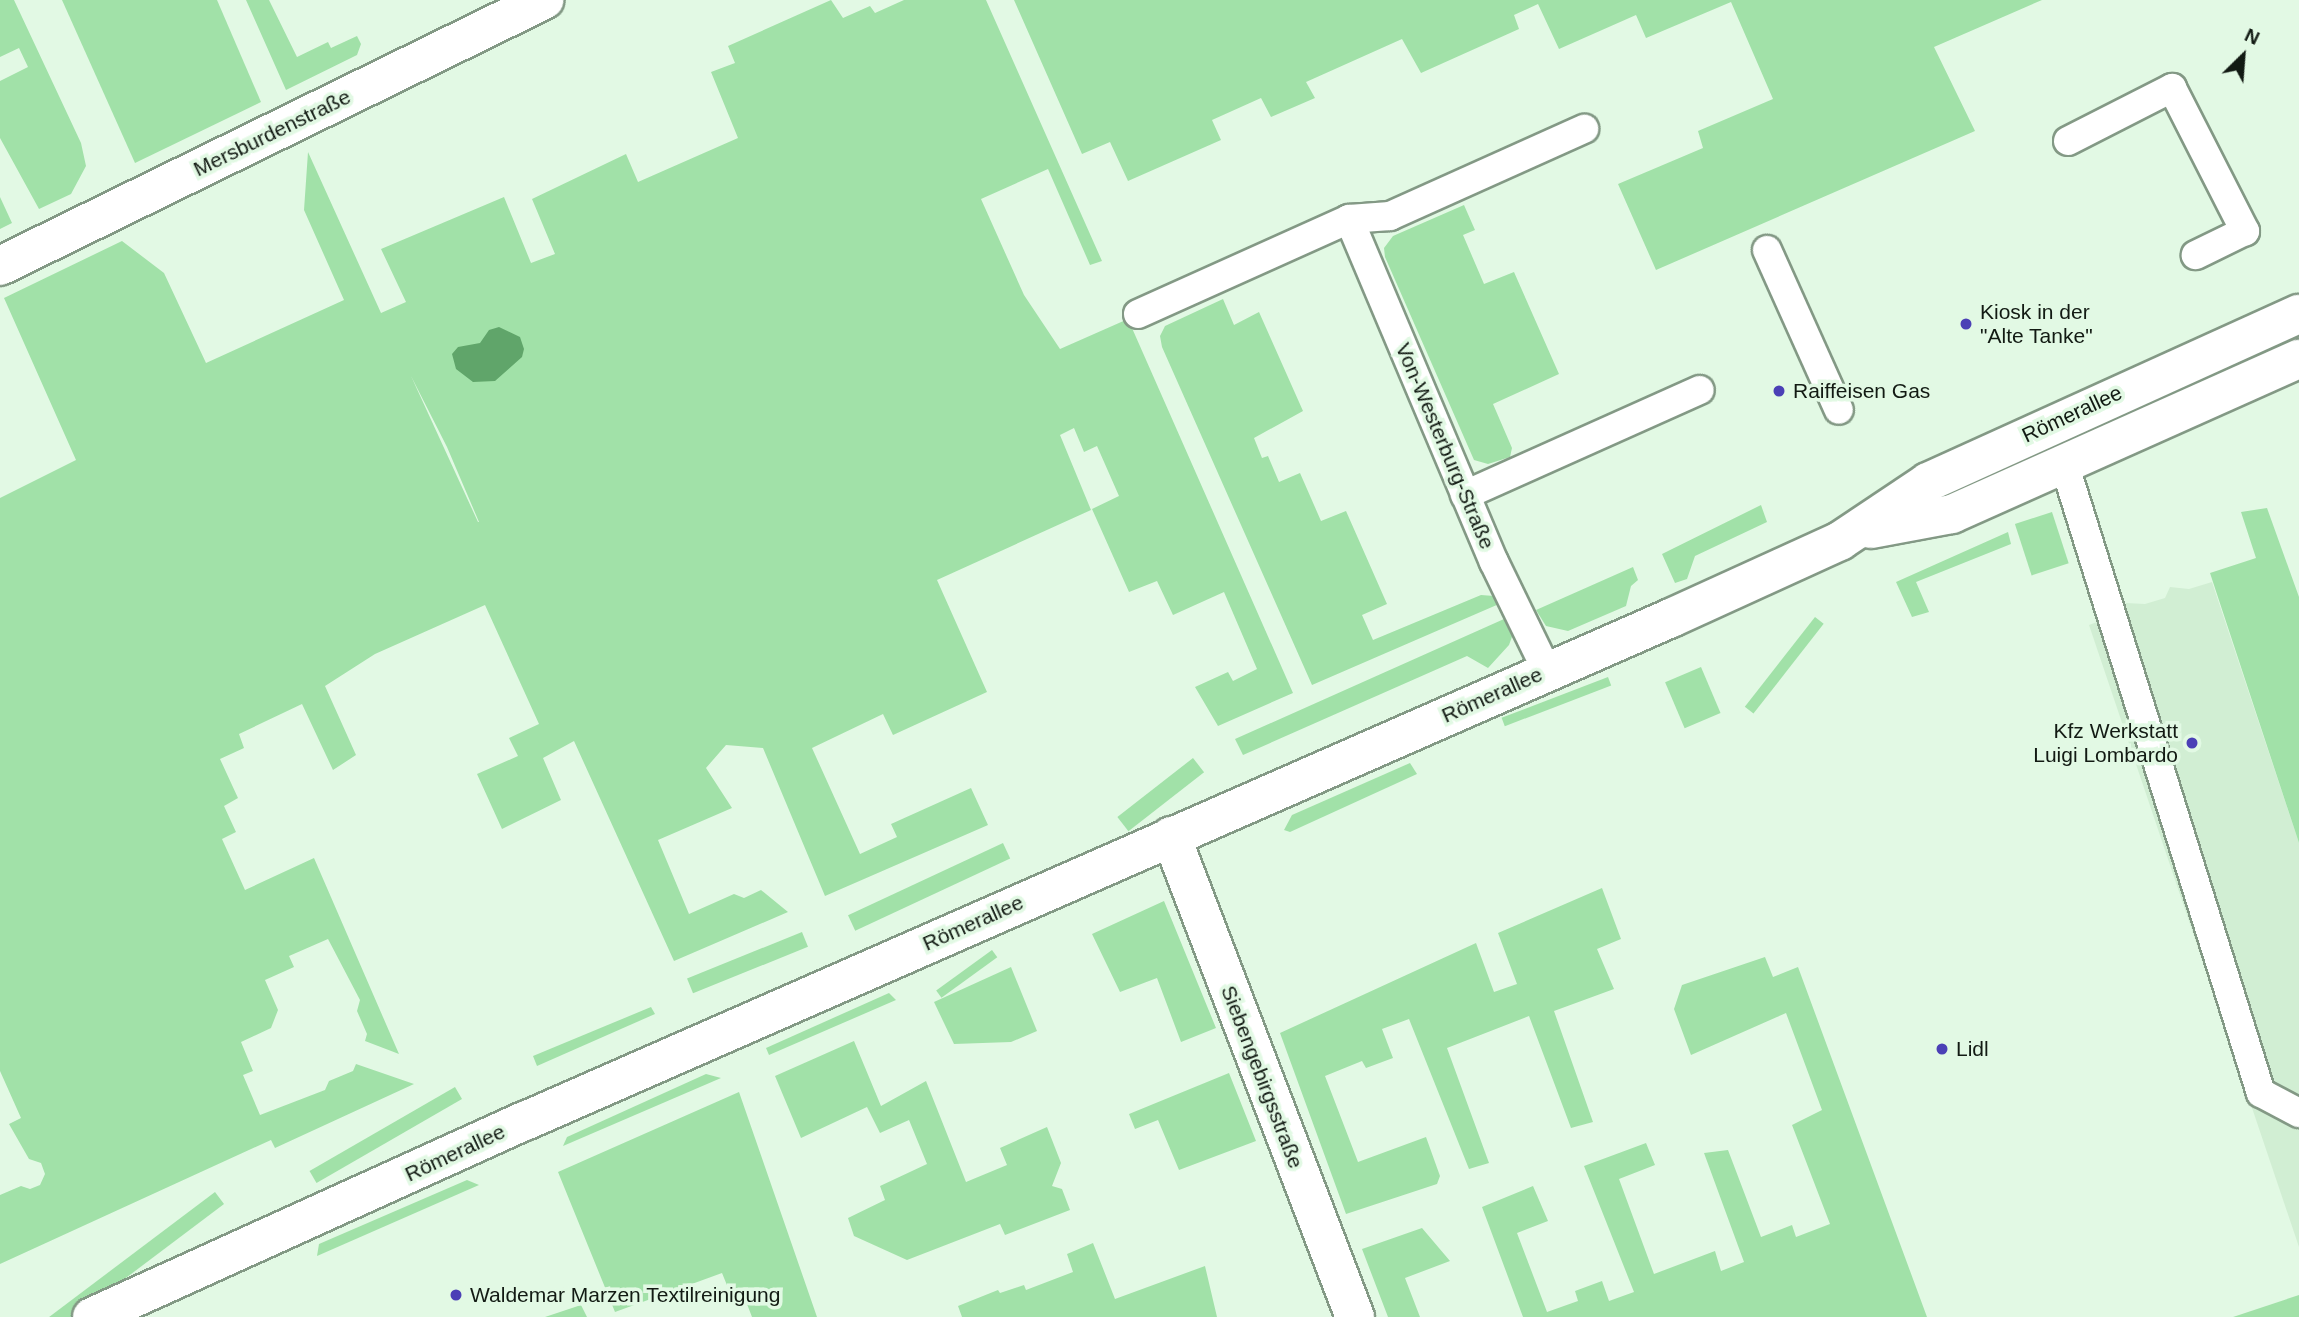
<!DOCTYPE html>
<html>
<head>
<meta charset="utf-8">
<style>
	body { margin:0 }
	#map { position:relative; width:2299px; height:1317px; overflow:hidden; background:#e2f9e4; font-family:Arial,sans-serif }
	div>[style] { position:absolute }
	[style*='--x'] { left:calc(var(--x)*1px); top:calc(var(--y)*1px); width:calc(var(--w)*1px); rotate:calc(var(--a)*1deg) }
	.built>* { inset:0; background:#d1eed3 }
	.green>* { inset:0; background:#a1e1a8; transform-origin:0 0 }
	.water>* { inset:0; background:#60a56a }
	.roads { filter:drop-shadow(2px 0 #839985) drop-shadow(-2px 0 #839985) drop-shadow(0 2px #839985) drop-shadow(0 -2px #839985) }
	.service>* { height:28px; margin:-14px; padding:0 14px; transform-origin:14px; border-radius:14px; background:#fff }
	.minor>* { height:38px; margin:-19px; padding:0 19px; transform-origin:19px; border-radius:19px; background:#fff }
	.tertiary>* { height:38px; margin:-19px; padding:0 19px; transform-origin:19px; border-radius:19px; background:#fff }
	.dots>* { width:19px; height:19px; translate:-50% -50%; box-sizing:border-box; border:4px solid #e2f9e4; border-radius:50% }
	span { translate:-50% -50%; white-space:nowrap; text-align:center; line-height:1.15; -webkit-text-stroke:7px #e2f9e4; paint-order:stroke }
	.street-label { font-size:21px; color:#121a13 }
	.poi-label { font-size:21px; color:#121a13 }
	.left { translate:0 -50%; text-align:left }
	.right { translate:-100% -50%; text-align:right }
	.north { position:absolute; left:2208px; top:21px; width:70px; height:70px; -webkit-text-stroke:5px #e2f9e4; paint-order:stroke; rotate:25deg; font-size:19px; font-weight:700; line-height:28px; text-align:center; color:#121a13 }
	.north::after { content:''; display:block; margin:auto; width:24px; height:32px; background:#121a13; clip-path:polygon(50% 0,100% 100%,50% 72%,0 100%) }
</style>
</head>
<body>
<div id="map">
	<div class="built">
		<div style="clip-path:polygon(2212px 582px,2299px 843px,2299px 1247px,2089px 625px,2121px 613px,2126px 603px,2145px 604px,2165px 598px,2170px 587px,2189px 589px)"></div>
	</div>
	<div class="green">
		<div style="clip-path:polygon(0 0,14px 0,81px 143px,86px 166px,71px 194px,39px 209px,0 138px,0 81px,28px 67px,19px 48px,0 57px)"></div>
		<div style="clip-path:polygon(62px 0,217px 0,261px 102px,135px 163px)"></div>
		<div style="clip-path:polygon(246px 0,269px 0,297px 57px,328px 42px,331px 48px,357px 36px,361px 44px,357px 55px,286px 90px)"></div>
		<div style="clip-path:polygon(evenodd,831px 0,843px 18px,870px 6px,875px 13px,904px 0,986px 0,1102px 261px,1090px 265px,1048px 169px,981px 199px,1024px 295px,1060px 349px,1128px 319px,1293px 693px,1218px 726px,1195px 687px,1228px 672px,1233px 681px,1257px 669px,1224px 592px,1173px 615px,1157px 581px,1129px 592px,1092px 509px,1119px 496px,1097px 446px,1084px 452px,1074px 428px,1060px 435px,1091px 510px,937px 580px,987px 692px,893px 735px,883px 714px,812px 748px,860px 854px,897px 837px,891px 824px,971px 788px,988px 825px,825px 896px,763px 748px,726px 745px,706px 768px,732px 808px,658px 840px,689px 914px,734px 894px,744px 898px,761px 890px,788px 912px,674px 961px,574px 741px,543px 758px,561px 800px,502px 829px,477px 774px,518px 756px,509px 738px,539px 724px,485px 605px,375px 654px,325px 686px,356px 755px,333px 770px,302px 704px,239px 734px,244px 748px,220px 759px,238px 798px,224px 806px,236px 832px,222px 839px,245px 890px,314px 858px,399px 1054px,365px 1041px,367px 1034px,357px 1011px,360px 1000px,328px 939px,289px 956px,294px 967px,265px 980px,278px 1010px,271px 1028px,241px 1042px,253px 1071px,243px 1075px,260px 1115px,325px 1090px,329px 1081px,353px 1071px,356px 1064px,414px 1084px,275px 1148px,271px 1140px,0 1264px,0 1195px,21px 1186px,30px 1189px,40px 1185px,45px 1174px,41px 1163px,29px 1159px,9px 1124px,21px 1118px,0 1071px,0 498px,76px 460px,4px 298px,122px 241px,164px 273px,206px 363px,344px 300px,304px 210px,308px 152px,381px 313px,406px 302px,381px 249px,504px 197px,531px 263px,555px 254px,532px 199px,626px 154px,638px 182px,738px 138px,711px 72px,735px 63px,728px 46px,831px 0,411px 376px,447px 447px,479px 522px,478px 522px,411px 376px)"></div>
		<div style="clip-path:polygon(1014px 0,2042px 0,1934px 47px,1975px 131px,1656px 270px,1618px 184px,1703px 148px,1698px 131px,1773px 99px,1731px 2px,1646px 38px,1636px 15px,1559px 49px,1538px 4px,1514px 15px,1519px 29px,1421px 73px,1402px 39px,1306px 82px,1315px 98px,1271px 117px,1261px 98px,1212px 120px,1221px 140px,1128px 181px,1110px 142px,1082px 154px)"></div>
		<div style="clip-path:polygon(0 197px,12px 223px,0 229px)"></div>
		<div style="clip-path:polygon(1464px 205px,1475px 230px,1463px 235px,1484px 284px,1514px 272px,1559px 374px,1493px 404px,1512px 448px,1510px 457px,1488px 464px,1474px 460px,1385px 257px,1384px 248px,1393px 236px)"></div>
		<div style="clip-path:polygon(1223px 299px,1234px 325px,1259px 312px,1303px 411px,1254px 438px,1262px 458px,1268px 456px,1279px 482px,1300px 473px,1321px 521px,1346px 511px,1387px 604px,1362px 615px,1373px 640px,1481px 595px,1494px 596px,1499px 604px,1312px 685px,1162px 347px,1160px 336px,1165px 326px)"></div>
		<div style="clip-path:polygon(1761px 505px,1767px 522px,1695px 556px,1687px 579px,1675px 583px,1662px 554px)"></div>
		<div style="clip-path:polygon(2267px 508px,2299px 597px,2299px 843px,2210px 573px,2256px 558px,2241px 512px)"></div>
		<div style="left:2052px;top:512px;width:54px;height:39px;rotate:72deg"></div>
		<div style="clip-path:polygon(2008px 532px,2011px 544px,1916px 582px,1929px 612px,1912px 617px,1896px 582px)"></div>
		<div style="clip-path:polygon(1633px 567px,1638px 580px,1631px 586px,1626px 606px,1568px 631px,1546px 626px,1536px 610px)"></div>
		<div style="left:1815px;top:617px;width:11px;height:114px;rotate:38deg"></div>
		<div style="clip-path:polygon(1504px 619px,1513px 634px,1509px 645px,1488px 668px,1467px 656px,1243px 755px,1235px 739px)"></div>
		<div style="left:1701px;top:667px;width:50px;height:39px;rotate:67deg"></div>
		<div style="left:1608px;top:677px;width:9px;height:114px;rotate:69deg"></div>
		<div style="left:1193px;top:758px;width:18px;height:96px;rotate:52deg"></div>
		<div style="clip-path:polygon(1410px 763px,1417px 774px,1290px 832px,1284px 830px,1292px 815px)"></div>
		<div style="left:1003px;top:843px;width:17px;height:171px;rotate:65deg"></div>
		<div style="clip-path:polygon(1602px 888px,1621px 939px,1597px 949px,1614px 989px,1554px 1011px,1593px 1122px,1571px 1128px,1529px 1016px,1447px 1048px,1489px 1163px,1469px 1169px,1409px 1019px,1382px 1029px,1393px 1058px,1366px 1068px,1362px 1061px,1325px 1076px,1358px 1162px,1426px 1137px,1440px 1176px,1437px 1184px,1346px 1214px,1280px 1033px,1476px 943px,1494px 992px,1517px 984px,1498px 933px)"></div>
		<div style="clip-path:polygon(1164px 901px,1216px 1028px,1181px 1042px,1157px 978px,1120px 992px,1092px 934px)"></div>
		<div style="left:802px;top:932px;width:16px;height:124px;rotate:68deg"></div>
		<div style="left:992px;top:950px;width:9px;height:69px;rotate:54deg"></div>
		<div style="clip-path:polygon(1765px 957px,1773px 977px,1798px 967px,1927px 1317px,1523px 1317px,1482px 1207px,1533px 1186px,1548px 1221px,1517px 1233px,1547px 1312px,1578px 1301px,1575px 1291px,1602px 1281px,1609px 1301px,1634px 1292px,1584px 1166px,1646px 1143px,1655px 1165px,1619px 1179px,1654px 1274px,1715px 1251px,1721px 1271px,1744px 1262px,1704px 1153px,1728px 1150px,1761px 1237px,1792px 1225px,1796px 1237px,1830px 1224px,1792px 1125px,1822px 1110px,1786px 1013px,1691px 1055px,1674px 1009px,1682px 985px)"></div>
		<div style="clip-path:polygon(1011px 967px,1037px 1031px,1011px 1042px,954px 1044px,934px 1002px)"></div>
		<div style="clip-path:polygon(889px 993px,896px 1000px,769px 1055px,766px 1048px)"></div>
		<div style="clip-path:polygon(651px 1007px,655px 1014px,537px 1066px,533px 1056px)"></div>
		<div style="clip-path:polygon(854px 1041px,881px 1106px,926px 1081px,966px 1182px,1007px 1165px,1000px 1148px,1047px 1127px,1061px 1163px,1052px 1186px,1062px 1189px,1070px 1210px,1005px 1235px,1000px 1224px,907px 1260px,854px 1236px,848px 1218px,885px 1200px,880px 1186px,927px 1164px,909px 1120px,880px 1133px,867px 1107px,801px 1138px,775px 1076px)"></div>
		<div style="clip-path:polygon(1229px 1073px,1256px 1141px,1179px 1170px,1158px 1120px,1135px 1129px,1129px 1114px)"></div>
		<div style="clip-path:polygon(706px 1074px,721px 1078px,563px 1146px,567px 1137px)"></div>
		<div style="left:455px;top:1087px;width:14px;height:168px;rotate:60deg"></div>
		<div style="clip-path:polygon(739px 1092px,817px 1317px,752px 1317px,742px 1291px,731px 1295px,722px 1273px,615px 1312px,558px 1172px)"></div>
		<div style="clip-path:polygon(467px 1180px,479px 1185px,317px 1256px,319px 1244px)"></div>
		<div style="left:215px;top:1192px;width:15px;height:235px;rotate:53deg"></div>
		<div style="clip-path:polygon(1422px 1228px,1450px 1261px,1405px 1278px,1420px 1317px,1388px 1317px,1362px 1249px)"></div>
		<div style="clip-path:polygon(1093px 1243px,1115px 1299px,1205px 1266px,1217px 1317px,962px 1317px,958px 1306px,998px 1290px,1000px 1293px,1024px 1285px,1026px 1290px,1073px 1272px,1067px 1254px)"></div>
		<div style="clip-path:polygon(2299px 1295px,2299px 1317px,2233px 1317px)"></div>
		<div style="clip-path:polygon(581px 1305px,587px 1317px,545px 1317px)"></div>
	</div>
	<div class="water">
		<div style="clip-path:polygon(499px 327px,520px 337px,524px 349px,522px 357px,495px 381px,473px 382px,456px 369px,452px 354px,458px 347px,480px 343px,489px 330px)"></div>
	</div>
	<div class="roads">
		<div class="service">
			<div style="--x:2068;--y:141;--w:117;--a:-27"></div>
			<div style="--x:2172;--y:88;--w:161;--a:63"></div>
			<div style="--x:2245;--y:231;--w:55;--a:153.9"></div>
			<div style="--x:1349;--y:219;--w:372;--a:67.1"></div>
			<div style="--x:1494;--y:562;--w:121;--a:64.1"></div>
			<div style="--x:1767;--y:250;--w:175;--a:65.8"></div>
			<div style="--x:1138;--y:314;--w:231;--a:-24.2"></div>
			<div style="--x:1349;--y:219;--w:41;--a:-4.2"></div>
			<div style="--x:1390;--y:216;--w:213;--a:-24.2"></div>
			<div style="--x:2064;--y:463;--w:660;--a:72.64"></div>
			<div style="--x:2261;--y:1093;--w:43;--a:27.8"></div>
			<div style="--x:1465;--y:495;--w:257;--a:-24.1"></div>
		</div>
		<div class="minor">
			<div style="--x:0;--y:266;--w:606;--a:-26.06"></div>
			<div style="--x:1171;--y:836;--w:515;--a:69.07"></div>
		</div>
		<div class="tertiary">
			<div style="--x:1871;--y:529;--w:82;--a:-10.5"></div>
			<div style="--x:1952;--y:514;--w:380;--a:-24.1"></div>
			<div style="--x:92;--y:1317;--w:475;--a:-24.4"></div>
			<div style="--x:525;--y:1121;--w:1252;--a:-23.7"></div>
			<div style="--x:1671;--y:618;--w:186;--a:-24.5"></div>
			<div style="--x:1840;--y:541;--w:106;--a:-33.8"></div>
			<div style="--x:1928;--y:482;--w:407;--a:-24.4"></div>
		</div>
	</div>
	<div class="dots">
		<div style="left:1966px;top:324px;background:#4b40b6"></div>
		<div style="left:1779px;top:391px;background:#4b40b6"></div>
		<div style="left:2192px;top:743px;background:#4b40b6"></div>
		<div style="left:1942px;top:1049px;background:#4b40b6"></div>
		<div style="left:456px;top:1295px;background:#4b40b6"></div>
	</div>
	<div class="street-label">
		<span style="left:272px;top:133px;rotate:-26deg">Mersburdenstraße</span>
		<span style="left:2072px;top:414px;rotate:-25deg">Römerallee</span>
		<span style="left:1445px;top:446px;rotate:67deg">Von-Westerburg-Straße</span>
		<span style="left:1492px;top:695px;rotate:-24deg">Römerallee</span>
		<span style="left:973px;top:923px;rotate:-24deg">Römerallee</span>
		<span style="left:1262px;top:1077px;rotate:69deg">Siebengebirgsstraße</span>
		<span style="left:455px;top:1153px;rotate:-25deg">Römerallee</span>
	</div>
	<div class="poi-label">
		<span class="left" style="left:1980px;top:324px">Kiosk in der<br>"Alte Tanke"</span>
		<span class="left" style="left:1793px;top:391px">Raiffeisen Gas</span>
		<span class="right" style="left:2178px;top:743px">Kfz Werkstatt<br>Luigi Lombardo</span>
		<span class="left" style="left:1956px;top:1049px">Lidl</span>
		<span class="left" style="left:470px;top:1295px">Waldemar Marzen Textilreinigung</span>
	</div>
	<div class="north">N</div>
</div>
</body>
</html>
